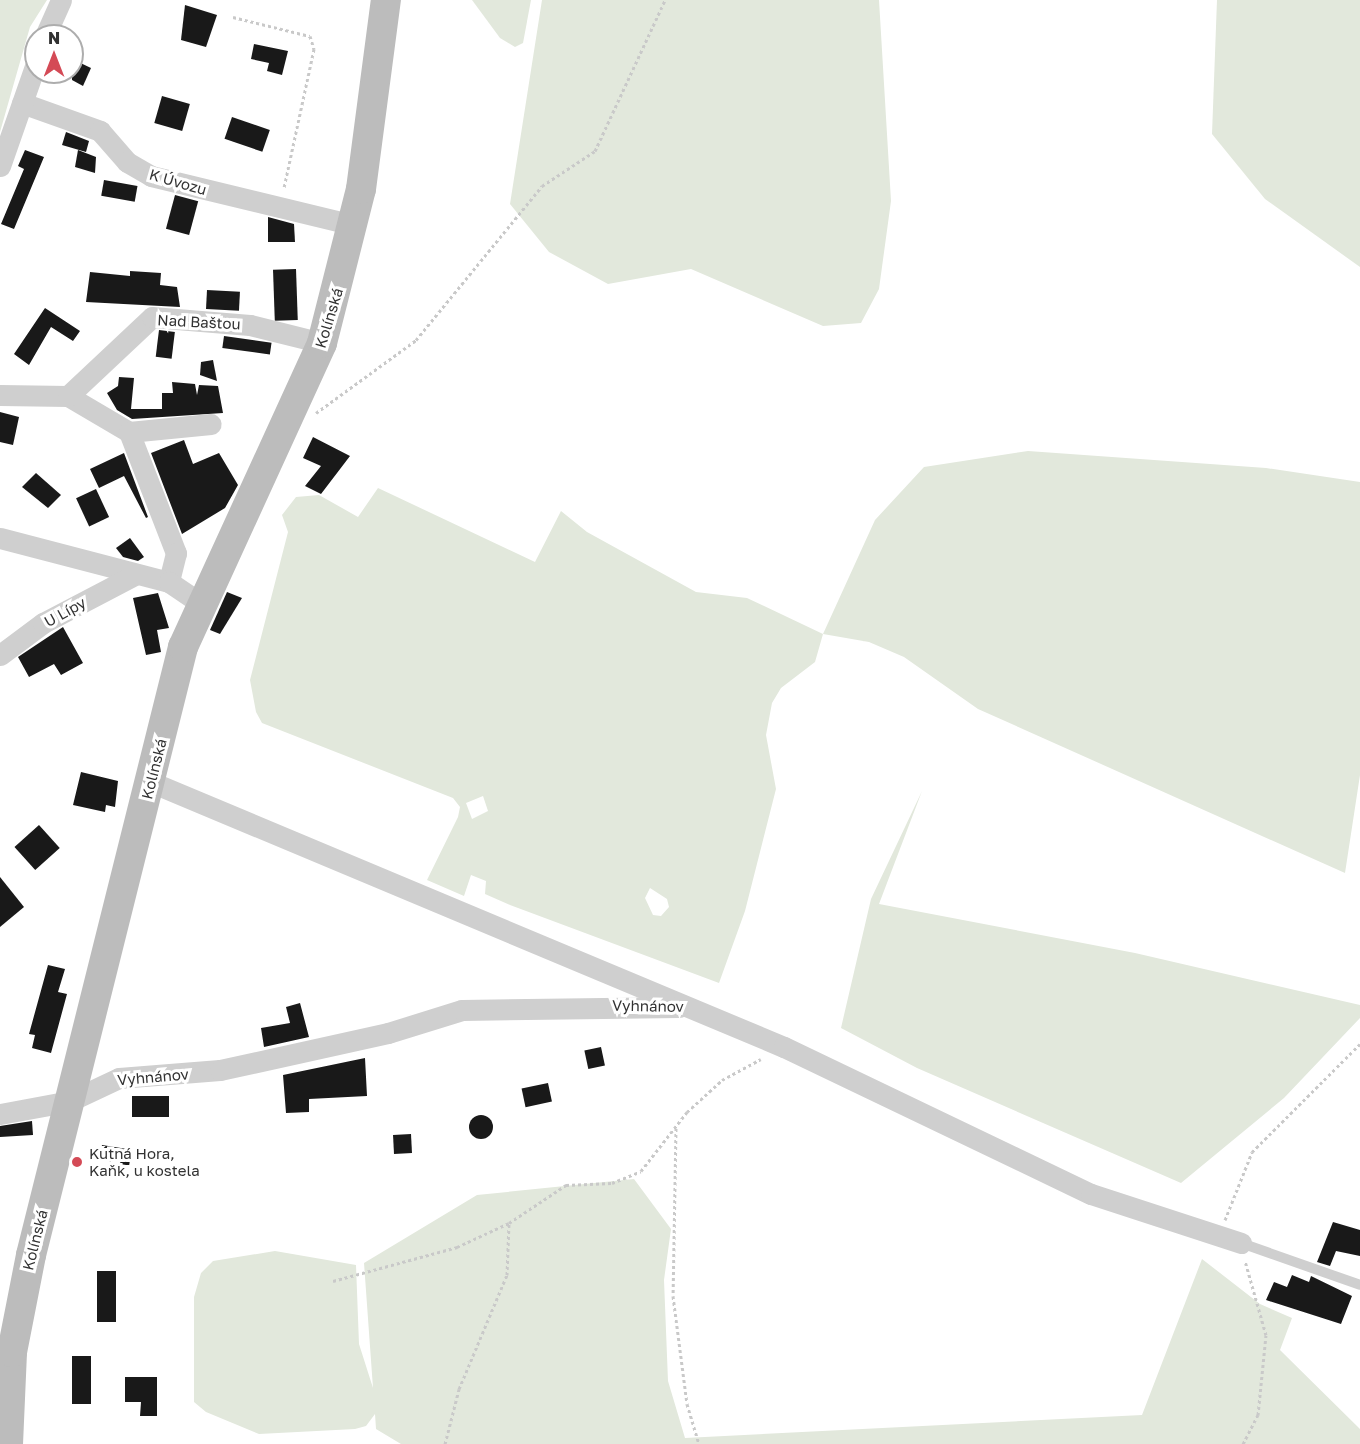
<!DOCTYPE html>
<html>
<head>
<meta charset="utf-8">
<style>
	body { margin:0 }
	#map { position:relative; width:1360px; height:1444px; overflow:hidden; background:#fff; font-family:"Golos Text",sans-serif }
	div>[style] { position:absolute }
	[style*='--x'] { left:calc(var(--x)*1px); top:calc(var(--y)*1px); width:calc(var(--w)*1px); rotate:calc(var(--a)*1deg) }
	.green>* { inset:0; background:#e2e8dc }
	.building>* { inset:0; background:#191919; transform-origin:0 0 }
	.round { border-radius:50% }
	.path>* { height:3px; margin-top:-1.5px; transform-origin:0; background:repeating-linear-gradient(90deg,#c9c9c9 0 3px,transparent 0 6px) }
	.lane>* { height:10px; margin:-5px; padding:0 5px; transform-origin:5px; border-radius:5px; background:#cfcfcf }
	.street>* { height:21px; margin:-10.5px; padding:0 10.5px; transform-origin:10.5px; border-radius:10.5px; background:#cfcfcf }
	.secondary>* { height:30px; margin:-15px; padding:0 15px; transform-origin:15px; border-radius:15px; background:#bcbcbc }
	.dots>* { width:16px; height:16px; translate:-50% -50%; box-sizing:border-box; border:3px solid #fff; border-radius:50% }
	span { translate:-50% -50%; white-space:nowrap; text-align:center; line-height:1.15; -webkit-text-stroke:6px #fff; paint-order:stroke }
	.street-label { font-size:15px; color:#323232 }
	.poi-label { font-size:15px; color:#323232 }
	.left { translate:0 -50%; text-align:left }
	.north { position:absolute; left:24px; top:24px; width:60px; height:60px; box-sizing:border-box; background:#fff; border:2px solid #adadad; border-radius:50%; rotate:0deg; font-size:16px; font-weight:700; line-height:24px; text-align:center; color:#323232 }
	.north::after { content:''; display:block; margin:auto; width:21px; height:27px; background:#d44a56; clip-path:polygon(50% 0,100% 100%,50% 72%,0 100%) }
</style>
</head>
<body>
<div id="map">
	<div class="green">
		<div style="clip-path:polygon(0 0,47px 0,30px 27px,0 132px)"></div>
		<div style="clip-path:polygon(472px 0,531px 0,523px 43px,515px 47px,500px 38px)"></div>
		<div style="clip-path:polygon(542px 0,879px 0,891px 201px,879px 289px,861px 323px,823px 326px,691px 269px,608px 284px,549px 252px,510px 204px)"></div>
		<div style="clip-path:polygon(1217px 0,1360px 0,1360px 267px,1265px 199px,1212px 134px)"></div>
		<div style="clip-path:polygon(evenodd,1028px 451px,1266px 468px,1360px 482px,1360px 775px,1345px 873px,978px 709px,904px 657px,869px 642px,823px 634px,815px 662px,781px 688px,772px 703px,766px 735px,776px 789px,745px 911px,719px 983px,510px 905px,485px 894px,486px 881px,471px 875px,464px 896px,427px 880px,458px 817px,460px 807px,453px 798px,262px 723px,256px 712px,250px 680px,288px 532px,282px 515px,296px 497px,319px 495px,358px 517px,378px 488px,535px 562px,561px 511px,587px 532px,696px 592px,747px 598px,823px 634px,875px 520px,924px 467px,1028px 451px,483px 796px,488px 811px,472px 819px,466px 803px,483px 796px,1028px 451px,650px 888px,667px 899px,669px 907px,661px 916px,653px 915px,645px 898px,650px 888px)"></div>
		<div style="clip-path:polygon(922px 791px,879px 904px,1135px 953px,1360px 1005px,1360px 1018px,1284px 1098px,1181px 1183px,917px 1068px,841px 1028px,871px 899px)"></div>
		<div style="clip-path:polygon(634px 1179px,671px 1229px,664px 1280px,668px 1381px,685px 1438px,1142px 1415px,1202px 1259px,1260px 1304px,1292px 1318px,1280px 1350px,1360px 1429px,1360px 1444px,401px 1444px,376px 1429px,375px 1414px,366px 1426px,355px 1429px,259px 1434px,206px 1412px,194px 1402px,194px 1297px,201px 1273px,213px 1261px,275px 1251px,356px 1265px,359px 1344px,373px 1388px,364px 1263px,477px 1195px)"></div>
	</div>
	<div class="building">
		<div style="clip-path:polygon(185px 5px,217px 15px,206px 47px,181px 40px)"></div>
		<div style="clip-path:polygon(254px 44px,288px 51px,282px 75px,267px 71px,269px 63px,251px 59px)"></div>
		<div style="clip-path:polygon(72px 59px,91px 68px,83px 86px,72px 80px)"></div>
		<div style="left:162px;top:96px;width:29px;height:28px;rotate:16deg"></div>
		<div style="left:232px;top:117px;width:40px;height:23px;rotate:19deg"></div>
		<div style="clip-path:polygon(66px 132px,89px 141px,86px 152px,62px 145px)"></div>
		<div style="clip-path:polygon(25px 150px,44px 157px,14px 229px,1px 224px,24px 169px,18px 166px)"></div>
		<div style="clip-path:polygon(78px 150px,96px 157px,95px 173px,75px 167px)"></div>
		<div style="left:104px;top:180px;width:34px;height:16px;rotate:10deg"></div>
		<div style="left:175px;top:195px;width:24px;height:35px;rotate:15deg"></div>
		<div style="clip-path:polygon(268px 217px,294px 224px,295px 242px,268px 242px)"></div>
		<div style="left:296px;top:269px;width:51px;height:23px;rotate:88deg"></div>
		<div style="clip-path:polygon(130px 271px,161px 273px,160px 285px,177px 287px,180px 307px,86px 302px,90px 272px,130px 276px)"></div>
		<div style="left:207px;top:290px;width:33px;height:19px;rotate:3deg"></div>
		<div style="clip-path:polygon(45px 308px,80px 331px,73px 341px,51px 327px,29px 365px,14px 354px)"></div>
		<div style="left:159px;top:330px;width:16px;height:27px;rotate:7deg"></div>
		<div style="left:224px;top:336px;width:48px;height:12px;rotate:8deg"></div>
		<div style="clip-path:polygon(213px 360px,217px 381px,200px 375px,201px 362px)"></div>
		<div style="clip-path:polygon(119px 377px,134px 378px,131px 409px,162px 409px,162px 393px,173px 393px,172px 382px,195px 384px,197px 395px,199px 385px,218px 386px,223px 413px,132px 419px,117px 410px,107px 393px,118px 386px)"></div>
		<div style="clip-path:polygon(0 412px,19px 417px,13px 445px,0 442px)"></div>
		<div style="clip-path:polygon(313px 437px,350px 456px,321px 494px,305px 486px,321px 466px,303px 458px)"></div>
		<div style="clip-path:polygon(184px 440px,193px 464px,219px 453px,238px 485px,225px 508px,182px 534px,151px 453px)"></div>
		<div style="clip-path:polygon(124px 453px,148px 517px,146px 518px,124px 476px,99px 488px,90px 469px)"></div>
		<div style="clip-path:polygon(36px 473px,61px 495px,48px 508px,22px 487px)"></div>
		<div style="left:96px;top:489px;width:31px;height:22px;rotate:65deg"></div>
		<div style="clip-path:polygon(130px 538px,144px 557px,138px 561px,123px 557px,116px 548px)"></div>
		<div style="clip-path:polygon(227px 592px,242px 598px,220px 634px,210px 630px)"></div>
		<div style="clip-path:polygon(158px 593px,169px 628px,157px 630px,161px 652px,146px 655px,133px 598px)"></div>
		<div style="clip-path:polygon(63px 627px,83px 663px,61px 675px,54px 664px,29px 677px,18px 657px)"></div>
		<div style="clip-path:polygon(81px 772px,118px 781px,115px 807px,106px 805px,105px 812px,73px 805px)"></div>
		<div style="left:39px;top:825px;width:31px;height:33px;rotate:48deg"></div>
		<div style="clip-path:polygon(0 877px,24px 907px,0 927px)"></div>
		<div style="clip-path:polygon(48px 965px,65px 969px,58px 992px,67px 994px,51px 1053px,32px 1048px,35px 1035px,29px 1034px)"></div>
		<div style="clip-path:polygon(300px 1003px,309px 1037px,264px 1047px,261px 1028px,290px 1023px,286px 1007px)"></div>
		<div style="left:601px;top:1047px;width:19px;height:17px;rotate:78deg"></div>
		<div style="clip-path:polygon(365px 1058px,367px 1096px,309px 1099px,309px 1112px,286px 1113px,283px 1075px)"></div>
		<div style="left:548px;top:1083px;width:19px;height:27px;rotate:78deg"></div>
		<div style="left:132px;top:1096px;width:37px;height:21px"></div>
		<div class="round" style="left:469px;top:1115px;width:24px;height:24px"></div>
		<div style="clip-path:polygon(32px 1121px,33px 1135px,0 1137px,0 1126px)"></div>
		<div style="left:411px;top:1134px;width:19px;height:18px;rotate:87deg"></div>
		<div style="left:102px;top:1145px;width:30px;height:16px;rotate:9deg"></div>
		<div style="clip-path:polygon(1333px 1222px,1360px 1230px,1360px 1256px,1336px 1251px,1330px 1266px,1317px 1262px)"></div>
		<div style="left:97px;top:1271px;width:19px;height:51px"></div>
		<div style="clip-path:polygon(1292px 1275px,1309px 1282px,1311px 1276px,1352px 1296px,1341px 1324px,1266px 1300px,1274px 1282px,1287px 1287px)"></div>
		<div style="left:72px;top:1356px;width:19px;height:48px"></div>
		<div style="clip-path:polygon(125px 1377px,157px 1377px,157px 1416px,140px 1416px,141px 1402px,125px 1402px)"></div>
	</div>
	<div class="path">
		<div style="--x:233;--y:17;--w:79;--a:13.9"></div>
		<div style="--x:310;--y:36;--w:14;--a:73"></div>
		<div style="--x:314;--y:49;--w:142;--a:102.2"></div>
		<div style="--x:316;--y:413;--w:124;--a:-36.1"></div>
		<div style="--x:416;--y:340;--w:199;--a:-50.7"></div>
		<div style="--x:542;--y:186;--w:64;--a:-33.4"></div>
		<div style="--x:595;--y:151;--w:166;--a:-65.1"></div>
		<div style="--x:676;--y:1128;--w:168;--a:91"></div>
		<div style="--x:673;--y:1296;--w:109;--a:82.6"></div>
		<div style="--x:687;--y:1404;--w:42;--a:73.3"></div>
		<div style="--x:1225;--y:1220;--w:73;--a:-68.3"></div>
		<div style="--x:1252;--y:1152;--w:153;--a:-45"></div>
		<div style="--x:333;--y:1281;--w:129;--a:-15.3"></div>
		<div style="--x:457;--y:1247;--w:57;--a:-24.8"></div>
		<div style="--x:509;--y:1223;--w:69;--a:-33.7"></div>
		<div style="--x:566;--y:1185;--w:46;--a:-2.5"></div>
		<div style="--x:612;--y:1183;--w:31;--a:-22"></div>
		<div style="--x:641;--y:1171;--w:75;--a:-52.1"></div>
		<div style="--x:687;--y:1112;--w:47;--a:-42.4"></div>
		<div style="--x:722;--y:1080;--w:44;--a:-28.3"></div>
		<div style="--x:445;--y:1444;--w:57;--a:-75.7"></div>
		<div style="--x:459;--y:1389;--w:124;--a:-67.2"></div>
		<div style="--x:507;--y:1275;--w:52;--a:-87.8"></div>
		<div style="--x:1243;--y:1444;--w:33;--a:-63"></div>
		<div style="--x:1258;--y:1415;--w:80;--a:-84.3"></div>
		<div style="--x:1266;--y:1335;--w:77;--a:-105.8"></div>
	</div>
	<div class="lane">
		<div style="--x:1241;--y:1243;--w:126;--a:19.4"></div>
	</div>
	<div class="street">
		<div style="--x:45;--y:36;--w:39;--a:-66"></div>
		<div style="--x:22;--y:103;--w:83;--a:19.7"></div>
		<div style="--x:100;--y:131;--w:41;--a:48.9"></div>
		<div style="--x:127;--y:162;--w:28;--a:30"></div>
		<div style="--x:151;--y:176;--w:208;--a:13.6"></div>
		<div style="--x:0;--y:166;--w:109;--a:-70.7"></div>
		<div style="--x:0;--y:395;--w:68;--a:0.8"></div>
		<div style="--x:68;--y:396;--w:71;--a:30.5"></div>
		<div style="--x:129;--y:432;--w:82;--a:-5.6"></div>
		<div style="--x:68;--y:396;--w:115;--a:-43.2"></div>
		<div style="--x:152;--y:317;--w:98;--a:4.7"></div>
		<div style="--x:250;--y:325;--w:74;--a:14"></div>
		<div style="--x:129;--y:432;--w:130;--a:68.8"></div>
		<div style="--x:176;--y:553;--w:30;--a:104"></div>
		<div style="--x:0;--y:538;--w:175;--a:14.6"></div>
		<div style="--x:169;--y:582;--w:37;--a:34"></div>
		<div style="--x:0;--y:655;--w:54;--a:-36.7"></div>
		<div style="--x:43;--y:623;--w:104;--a:-27.6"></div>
		<div style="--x:151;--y:782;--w:686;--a:22.72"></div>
		<div style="--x:784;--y:1047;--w:340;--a:25.6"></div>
		<div style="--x:1091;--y:1194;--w:158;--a:18.1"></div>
		<div style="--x:0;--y:1114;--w:71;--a:-10.5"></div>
		<div style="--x:70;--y:1101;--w:54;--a:-25.1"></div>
		<div style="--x:119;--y:1078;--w:101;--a:-4.5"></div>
		<div style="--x:220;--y:1070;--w:172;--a:-12.4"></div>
		<div style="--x:388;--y:1033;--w:77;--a:-17.3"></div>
		<div style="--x:462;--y:1010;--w:217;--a:-0.8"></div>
	</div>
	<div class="secondary">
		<div style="--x:8;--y:1444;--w:92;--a:-87.5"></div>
		<div style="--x:12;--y:1352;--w:99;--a:-78.9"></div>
		<div style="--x:31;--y:1255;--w:627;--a:-75.96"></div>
		<div style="--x:183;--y:647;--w:334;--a:-65.4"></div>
		<div style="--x:322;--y:343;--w:159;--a:-75.8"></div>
		<div style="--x:361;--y:189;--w:191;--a:-82.5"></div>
	</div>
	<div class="dots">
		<div style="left:77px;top:1162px;background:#d44a56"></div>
	</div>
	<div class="street-label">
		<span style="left:178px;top:182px;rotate:16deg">K Úvozu</span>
		<span style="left:329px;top:318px;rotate:-73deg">Kolínská</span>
		<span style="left:199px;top:322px;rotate:3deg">Nad Baštou</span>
		<span style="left:65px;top:612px;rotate:-29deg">U Lípy</span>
		<span style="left:154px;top:769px;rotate:-76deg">Kolínská</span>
		<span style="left:648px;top:1006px;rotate:1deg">Vyhnánov</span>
		<span style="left:153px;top:1077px;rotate:-5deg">Vyhnánov</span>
		<span style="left:35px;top:1240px;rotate:-76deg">Kolínská</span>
	</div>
	<div class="poi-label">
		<span class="left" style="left:89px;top:1162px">Kutná Hora,<br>Kaňk, u kostela</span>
	</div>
	<div class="north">N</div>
</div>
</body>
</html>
